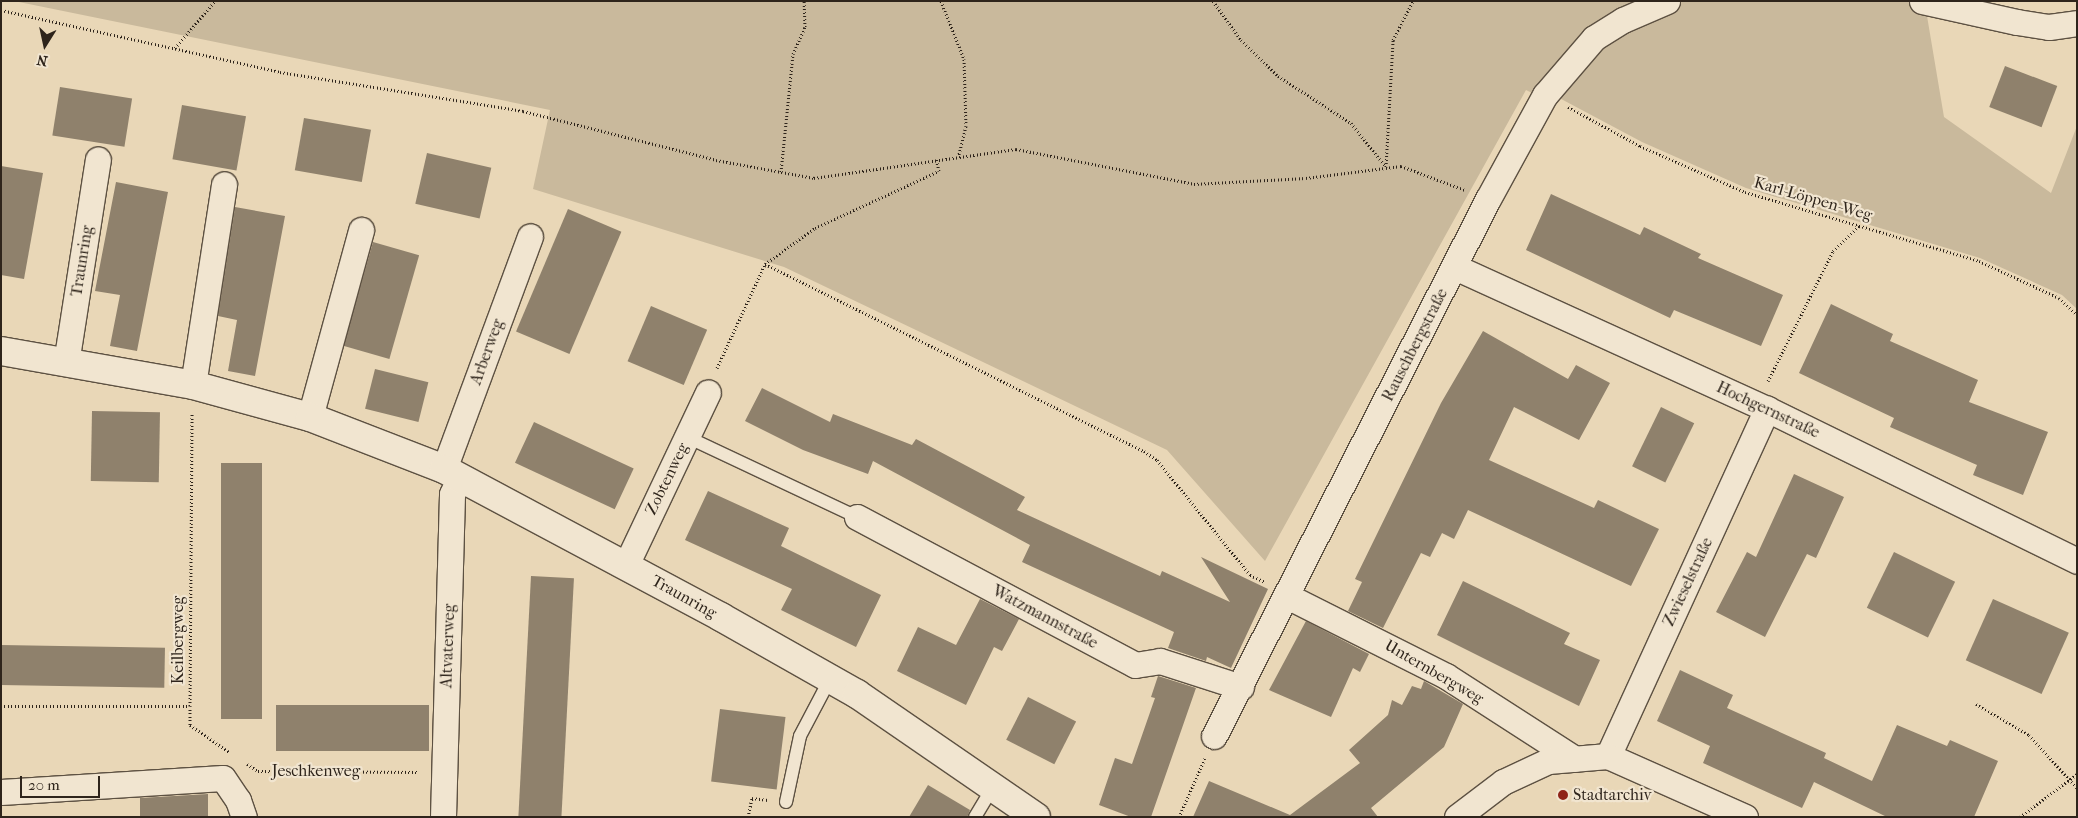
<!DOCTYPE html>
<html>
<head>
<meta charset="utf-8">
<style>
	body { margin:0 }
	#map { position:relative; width:2078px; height:818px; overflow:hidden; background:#e9d7b7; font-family:"IM FELL French Canon",serif }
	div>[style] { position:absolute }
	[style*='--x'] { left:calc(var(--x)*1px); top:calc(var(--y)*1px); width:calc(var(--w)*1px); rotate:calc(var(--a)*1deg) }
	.green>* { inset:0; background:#c9b99c }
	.building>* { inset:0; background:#8f816c; transform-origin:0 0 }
	.path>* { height:3px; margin-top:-1.5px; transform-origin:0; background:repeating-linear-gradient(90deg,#2e241b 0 1px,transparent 0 3.5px) }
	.roads { filter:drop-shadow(1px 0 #5d5142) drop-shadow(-1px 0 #5d5142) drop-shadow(0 1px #5d5142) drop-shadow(0 -1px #5d5142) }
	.lane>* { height:12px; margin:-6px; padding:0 6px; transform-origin:6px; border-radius:6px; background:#f1e5d0 }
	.street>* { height:25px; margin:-12.5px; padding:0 12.5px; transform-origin:12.5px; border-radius:12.5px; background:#f1e5d0 }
	.secondary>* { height:28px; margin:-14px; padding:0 14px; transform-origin:14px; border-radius:14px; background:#f1e5d0 }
	.dots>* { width:14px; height:14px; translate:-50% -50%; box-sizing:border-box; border:2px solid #f1e5d0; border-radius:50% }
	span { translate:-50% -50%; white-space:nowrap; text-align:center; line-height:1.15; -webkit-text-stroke:4.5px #f1e5d0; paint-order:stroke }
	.street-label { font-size:16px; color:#2e241b }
	.poi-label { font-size:16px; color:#2e241b }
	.left { translate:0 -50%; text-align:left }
	.frame { position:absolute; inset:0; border:2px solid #2e241b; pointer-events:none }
	.north { position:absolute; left:20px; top:20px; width:50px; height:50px; -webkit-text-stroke:4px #f1e5d0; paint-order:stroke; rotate:190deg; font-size:14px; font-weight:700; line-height:20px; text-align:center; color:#2e241b }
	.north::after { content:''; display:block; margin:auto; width:18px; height:22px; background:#2e241b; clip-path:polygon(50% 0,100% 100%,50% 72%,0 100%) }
	.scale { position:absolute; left:20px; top:776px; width:80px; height:22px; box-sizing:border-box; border:2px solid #2e241b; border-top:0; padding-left:6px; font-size:15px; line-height:18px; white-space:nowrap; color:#2e241b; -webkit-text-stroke:4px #f1e5d0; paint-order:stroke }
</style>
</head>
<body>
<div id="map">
	<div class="green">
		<div style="clip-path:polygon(14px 1px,1912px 1px,1927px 16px,1944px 117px,2051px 193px,2077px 126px,2077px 309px,2062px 295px,1980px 258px,1746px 188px,1642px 142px,1548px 92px,1544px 99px,1526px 90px,1265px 561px,1167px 450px,784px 267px,533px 189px,550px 110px)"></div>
	</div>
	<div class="building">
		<div style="left:2005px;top:66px;width:56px;height:44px;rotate:21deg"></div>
		<div style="left:60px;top:87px;width:73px;height:49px;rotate:9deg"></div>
		<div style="left:182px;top:105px;width:65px;height:55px;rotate:10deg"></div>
		<div style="left:304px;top:118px;width:68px;height:53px;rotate:10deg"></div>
		<div style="left:427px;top:153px;width:66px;height:52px;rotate:13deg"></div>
		<div style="clip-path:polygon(1px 166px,43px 173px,24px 279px,1px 275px)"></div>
		<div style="clip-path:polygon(116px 182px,168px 192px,137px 351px,110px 346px,120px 295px,95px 291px)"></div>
		<div style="clip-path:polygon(1551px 194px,1640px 235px,1644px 227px,1701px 254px,1698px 258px,1783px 295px,1761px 346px,1674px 310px,1670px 318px,1526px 250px)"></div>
		<div style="clip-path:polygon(235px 207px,285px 216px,255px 376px,228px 371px,237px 320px,218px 316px)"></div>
		<div style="left:568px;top:209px;width:58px;height:133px;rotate:23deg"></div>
		<div style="left:373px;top:242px;width:48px;height:108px;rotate:16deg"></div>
		<div style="clip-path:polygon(1831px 304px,1893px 334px,1890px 341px,1978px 380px,1969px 402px,2048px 432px,2023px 495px,1973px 475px,1977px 465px,1890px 427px,1894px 418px,1799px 373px)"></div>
		<div style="left:651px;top:306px;width:61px;height:60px;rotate:23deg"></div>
		<div style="clip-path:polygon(1483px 331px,1568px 379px,1576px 365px,1610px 383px,1579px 440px,1514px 407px,1489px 460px,1594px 508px,1598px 500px,1659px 529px,1631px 586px,1468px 510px,1454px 539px,1442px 533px,1430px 557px,1421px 553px,1383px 628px,1348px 611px,1362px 582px,1355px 579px,1441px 403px)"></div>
		<div style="left:375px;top:369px;width:55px;height:41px;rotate:14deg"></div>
		<div style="clip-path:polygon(762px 388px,830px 422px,833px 414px,912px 445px,916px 439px,1025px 497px,1017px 510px,1160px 576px,1162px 571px,1230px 602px,1201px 557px,1268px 589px,1231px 668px,1207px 657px,1206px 661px,1168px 648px,1174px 632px,1022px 562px,1030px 545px,873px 461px,868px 474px,803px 450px,745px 421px)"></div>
		<div style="left:1661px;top:407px;width:37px;height:66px;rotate:26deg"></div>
		<div style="left:92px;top:411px;width:68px;height:70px;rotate:1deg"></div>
		<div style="left:534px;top:422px;width:110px;height:45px;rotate:25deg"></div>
		<div style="left:221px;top:463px;width:41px;height:256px"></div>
		<div style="clip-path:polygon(1794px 474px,1844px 497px,1816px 558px,1807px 554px,1765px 637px,1716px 612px,1747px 552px,1756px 557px)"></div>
		<div style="clip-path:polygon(708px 491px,789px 528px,781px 546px,881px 595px,856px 647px,781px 610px,792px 589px,685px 540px)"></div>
		<div style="left:1894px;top:552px;width:68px;height:62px;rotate:26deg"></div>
		<div style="left:531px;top:576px;width:43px;height:241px;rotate:3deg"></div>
		<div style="clip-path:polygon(1463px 581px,1570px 633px,1564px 644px,1600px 660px,1579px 706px,1437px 635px)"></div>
		<div style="clip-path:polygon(980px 599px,1019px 619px,1002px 651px,994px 647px,966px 705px,897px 671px,918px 627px,956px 645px)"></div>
		<div style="left:1993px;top:599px;width:83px;height:67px;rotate:24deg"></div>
		<div style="clip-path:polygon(1306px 621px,1369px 654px,1360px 672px,1353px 668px,1331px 717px,1269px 690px)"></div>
		<div style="left:1px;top:645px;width:164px;height:40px;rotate:1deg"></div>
		<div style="clip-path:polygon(1680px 670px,1733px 695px,1727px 708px,1826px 753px,1824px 758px,1872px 781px,1897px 725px,1947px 746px,1950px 740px,1998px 761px,1974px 817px,1887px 817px,1814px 782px,1802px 808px,1703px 763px,1710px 746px,1657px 721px)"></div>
		<div style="clip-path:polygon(1158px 676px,1196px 688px,1151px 817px,1131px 817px,1099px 805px,1115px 758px,1132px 764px,1155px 698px,1151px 697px)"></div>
		<div style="clip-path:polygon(1424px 681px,1463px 704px,1444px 747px,1371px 808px,1378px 817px,1193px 817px,1209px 781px,1290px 815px,1360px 763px,1349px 750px,1388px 715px,1392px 700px,1402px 705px,1412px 686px,1421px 689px)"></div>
		<div style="left:1028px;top:697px;width:54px;height:48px;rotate:27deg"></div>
		<div style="left:276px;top:705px;width:153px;height:46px"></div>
		<div style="left:720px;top:709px;width:66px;height:73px;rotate:7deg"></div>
		<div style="clip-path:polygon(928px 785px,970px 810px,967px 817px,909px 817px)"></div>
		<div style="clip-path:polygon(208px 794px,208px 817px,140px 817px,140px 798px)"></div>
	</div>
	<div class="path">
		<div style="--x:941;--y:1;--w:62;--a:68.4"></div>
		<div style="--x:964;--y:59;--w:67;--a:88.3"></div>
		<div style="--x:966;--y:126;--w:30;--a:104"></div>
		<div style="--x:1213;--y:1;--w:48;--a:54.3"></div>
		<div style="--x:1241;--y:40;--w:52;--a:44.2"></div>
		<div style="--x:1278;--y:76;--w:87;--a:32.8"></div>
		<div style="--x:1351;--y:123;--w:56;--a:51.5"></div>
		<div style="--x:1;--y:10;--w:286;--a:12.5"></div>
		<div style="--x:280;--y:72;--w:246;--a:9.1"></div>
		<div style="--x:523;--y:111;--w:199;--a:14.2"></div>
		<div style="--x:716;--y:160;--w:100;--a:10.4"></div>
		<div style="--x:814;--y:178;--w:204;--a:-8.2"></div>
		<div style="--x:1016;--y:149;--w:181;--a:11.1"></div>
		<div style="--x:1194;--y:184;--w:112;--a:-3.1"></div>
		<div style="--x:1306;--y:178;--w:96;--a:-7.2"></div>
		<div style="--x:1401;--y:166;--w:68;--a:20.6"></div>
		<div style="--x:175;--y:48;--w:62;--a:-49.6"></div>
		<div style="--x:1568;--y:107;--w:82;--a:28.4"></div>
		<div style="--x:1640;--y:146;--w:115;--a:23.7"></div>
		<div style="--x:1745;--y:192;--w:244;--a:16.4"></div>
		<div style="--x:1979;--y:261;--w:88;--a:24.8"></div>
		<div style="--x:2059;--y:298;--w:25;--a:43"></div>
		<div style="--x:1386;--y:167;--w:127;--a:-86.8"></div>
		<div style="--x:1393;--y:40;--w:44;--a:-62.9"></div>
		<div style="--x:781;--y:172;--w:119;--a:-84.2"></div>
		<div style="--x:793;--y:54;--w:30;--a:-66"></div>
		<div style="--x:805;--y:27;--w:26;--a:-92"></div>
		<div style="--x:765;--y:264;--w:423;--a:26.3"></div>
		<div style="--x:1144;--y:451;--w:16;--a:35"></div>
		<div style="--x:1157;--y:460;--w:148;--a:51"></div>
		<div style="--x:1250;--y:575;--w:17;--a:25"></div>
		<div style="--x:717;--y:368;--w:115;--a:-65.2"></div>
		<div style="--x:765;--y:264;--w:62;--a:-35.8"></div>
		<div style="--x:815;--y:228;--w:136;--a:-24.7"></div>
		<div style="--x:939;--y:171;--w:13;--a:-103"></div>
		<div style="--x:1768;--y:381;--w:145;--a:-63.4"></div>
		<div style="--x:1833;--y:251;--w:37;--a:-44"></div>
		<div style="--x:1976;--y:704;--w:61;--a:30.3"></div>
		<div style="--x:2029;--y:735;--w:72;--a:47.8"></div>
		<div style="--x:1;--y:706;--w:189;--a:0"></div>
		<div style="--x:190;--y:706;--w:293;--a:-89.6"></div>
		<div style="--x:190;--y:706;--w:19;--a:90"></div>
		<div style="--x:190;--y:725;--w:47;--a:34.7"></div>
		<div style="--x:247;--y:764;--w:13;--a:32"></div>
		<div style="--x:258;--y:771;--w:160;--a:0.4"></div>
		<div style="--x:748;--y:817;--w:19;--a:-78"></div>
		<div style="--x:752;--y:798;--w:16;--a:7"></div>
		<div style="--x:1179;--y:817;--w:64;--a:-66.2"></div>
		<div style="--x:2020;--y:817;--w:71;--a:-37"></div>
	</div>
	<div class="roads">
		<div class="lane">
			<div style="--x:687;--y:437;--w:188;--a:25.2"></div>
			<div style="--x:786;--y:802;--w:67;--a:-78"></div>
			<div style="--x:800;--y:736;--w:64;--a:-62.2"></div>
			<div style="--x:975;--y:817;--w:35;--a:-59"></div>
		</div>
		<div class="street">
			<div style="--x:1922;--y:1;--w:97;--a:12.5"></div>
			<div style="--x:2017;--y:22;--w:32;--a:9"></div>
			<div style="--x:2049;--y:27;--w:28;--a:-8"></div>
			<div style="--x:1455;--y:267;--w:343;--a:24.5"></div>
			<div style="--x:1767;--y:409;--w:345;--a:26.1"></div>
			<div style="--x:66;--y:363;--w:206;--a:-81.1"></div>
			<div style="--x:193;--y:385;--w:203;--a:-81.2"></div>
			<div style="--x:310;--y:417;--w:194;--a:-74.7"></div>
			<div style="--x:444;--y:469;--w:248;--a:-69.7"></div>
			<div style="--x:857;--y:517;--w:315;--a:28"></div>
			<div style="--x:1135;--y:665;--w:25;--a:-9"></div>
			<div style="--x:1160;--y:661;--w:85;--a:17.8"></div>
			<div style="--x:626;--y:565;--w:191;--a:-64.6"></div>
			<div style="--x:1287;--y:596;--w:178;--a:26.7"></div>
			<div style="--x:1446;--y:676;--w:153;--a:32.8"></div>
			<div style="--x:1214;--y:736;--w:603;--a:-62.97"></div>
			<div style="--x:1488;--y:199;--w:119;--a:-61.3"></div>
			<div style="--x:1545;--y:95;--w:75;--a:-49.3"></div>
			<div style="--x:1594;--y:38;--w:34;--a:-32"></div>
			<div style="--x:1623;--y:20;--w:48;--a:-23.4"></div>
			<div style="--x:1608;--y:756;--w:382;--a:-65.4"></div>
			<div style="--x:1;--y:792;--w:222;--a:-3.6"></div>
			<div style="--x:223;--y:778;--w:27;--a:56"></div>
			<div style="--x:238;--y:800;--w:18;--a:71"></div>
			<div style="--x:443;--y:817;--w:323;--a:-88.4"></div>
			<div style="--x:452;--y:494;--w:19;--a:-65"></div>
			<div style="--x:1457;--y:817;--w:58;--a:-37.3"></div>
			<div style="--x:1503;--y:782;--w:50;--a:-25"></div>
			<div style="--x:1548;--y:761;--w:60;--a:-4.8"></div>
			<div style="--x:1608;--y:756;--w:150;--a:24"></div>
		</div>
		<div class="secondary">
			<div style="--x:1;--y:351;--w:195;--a:10"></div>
			<div style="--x:193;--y:385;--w:121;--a:15.3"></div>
			<div style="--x:310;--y:417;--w:144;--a:21.2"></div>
			<div style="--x:444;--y:469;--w:314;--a:28.1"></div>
			<div style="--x:721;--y:617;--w:156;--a:29.5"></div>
			<div style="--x:857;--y:694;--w:217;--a:34.5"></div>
		</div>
	</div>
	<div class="dots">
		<div style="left:1563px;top:795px;background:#8f2418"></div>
	</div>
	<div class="street-label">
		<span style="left:1813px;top:199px;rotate:16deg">Karl-Löppen-Weg</span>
		<span style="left:82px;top:261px;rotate:-81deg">Traunring</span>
		<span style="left:1415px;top:345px;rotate:-63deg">Rauschbergstraße</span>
		<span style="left:487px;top:352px;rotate:-70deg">Arberweg</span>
		<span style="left:1768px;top:410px;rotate:25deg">Hochgernstraße</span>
		<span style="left:667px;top:479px;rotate:-64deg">Zobtenweg</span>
		<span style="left:1688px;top:582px;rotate:-65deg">Zwieselstraße</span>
		<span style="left:684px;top:597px;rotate:29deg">Traunring</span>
		<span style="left:1045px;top:617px;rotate:28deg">Watzmannstraße</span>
		<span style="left:178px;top:640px;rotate:-90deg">Keilbergweg</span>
		<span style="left:448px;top:646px;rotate:-88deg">Altvaterweg</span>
		<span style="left:1434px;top:672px;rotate:30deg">Unternbergweg</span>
		<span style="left:316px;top:771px">Jeschkenweg</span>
	</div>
	<div class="poi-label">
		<span class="left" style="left:1573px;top:795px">Stadtarchiv</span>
	</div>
	<div class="frame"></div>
	<div class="north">N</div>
	<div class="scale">20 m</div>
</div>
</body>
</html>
